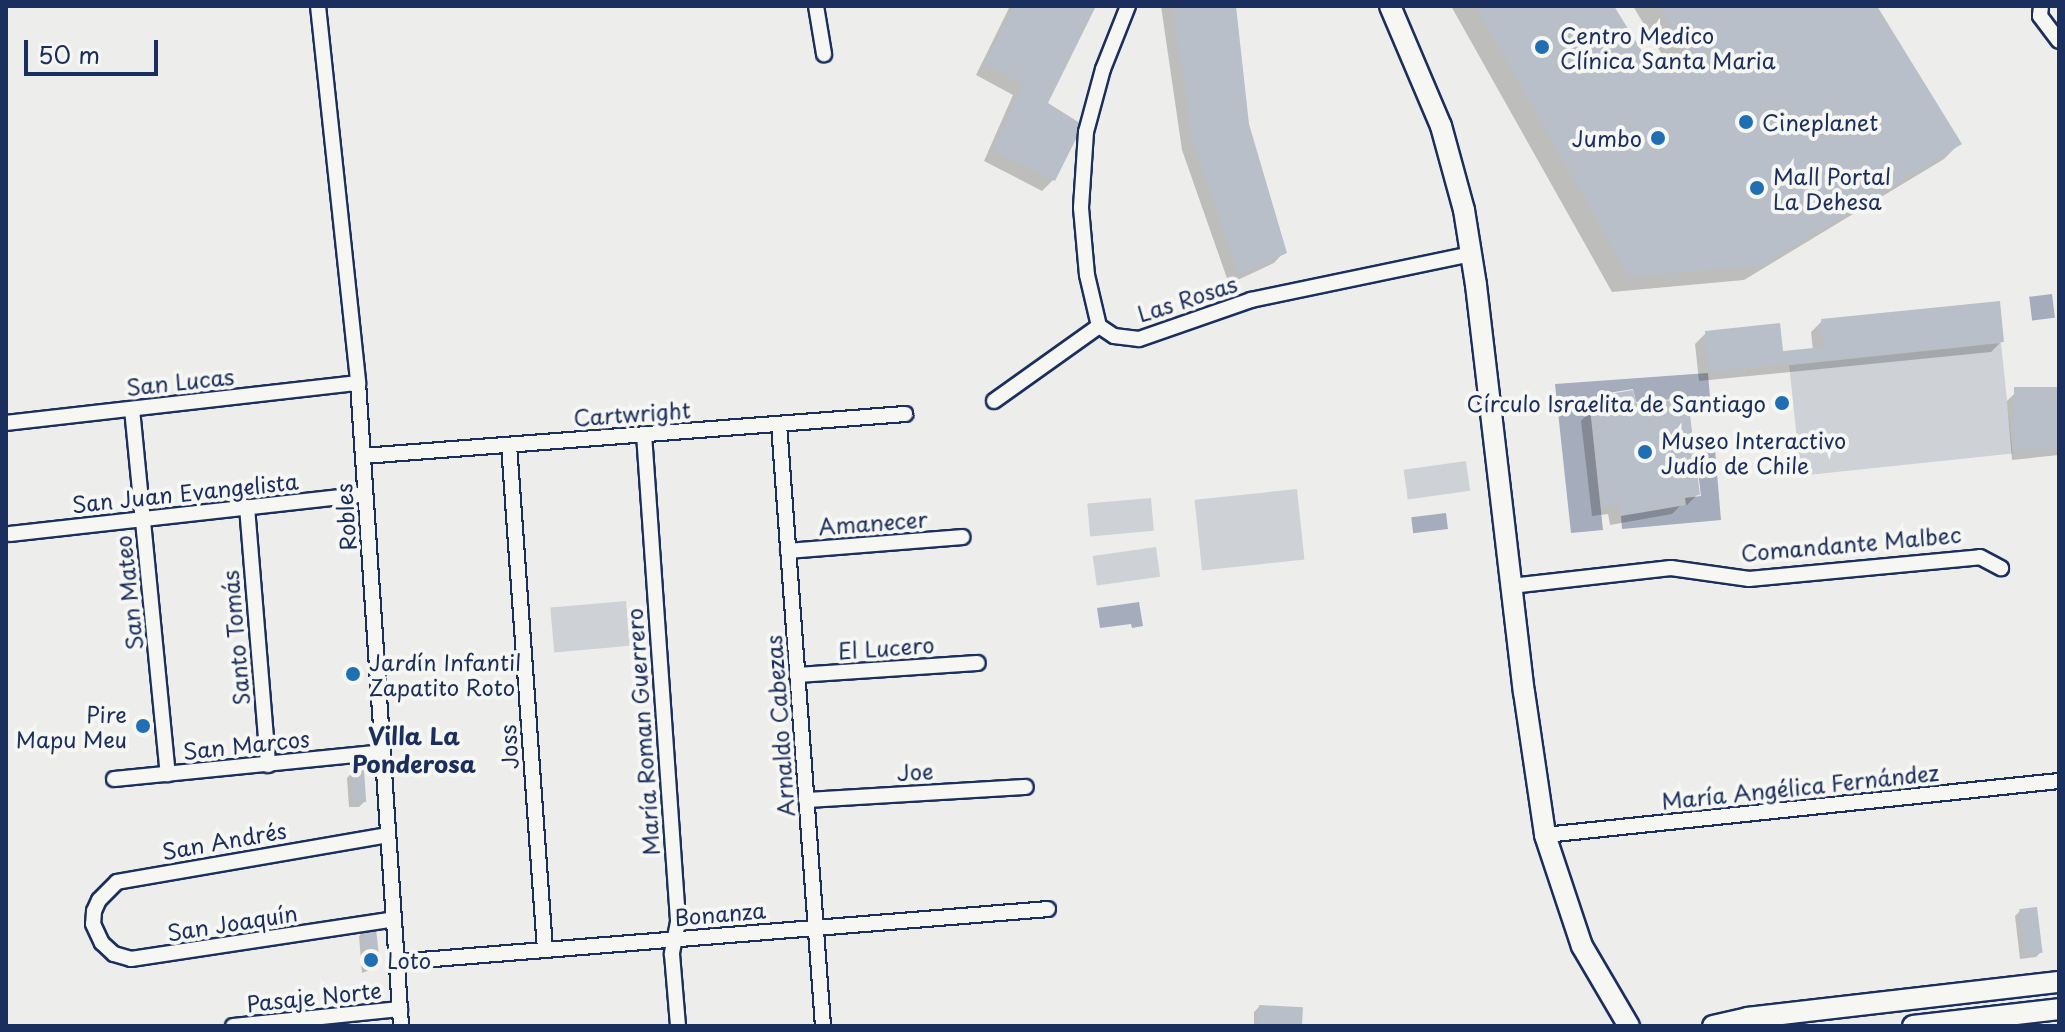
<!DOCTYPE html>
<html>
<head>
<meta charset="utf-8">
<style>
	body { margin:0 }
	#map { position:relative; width:2065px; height:1032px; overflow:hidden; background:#edeeec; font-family:"Playpen Sans",sans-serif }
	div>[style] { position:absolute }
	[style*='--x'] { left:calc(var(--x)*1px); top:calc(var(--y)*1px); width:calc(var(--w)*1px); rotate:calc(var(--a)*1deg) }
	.green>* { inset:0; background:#ced2d7; transform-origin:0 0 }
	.water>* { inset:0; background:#a5acbc; transform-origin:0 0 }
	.shadow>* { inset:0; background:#0003 }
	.building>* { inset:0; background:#b9bfc8; transform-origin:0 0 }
	.roads { filter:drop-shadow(2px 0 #1b2f5e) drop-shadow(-2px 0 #1b2f5e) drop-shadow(0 2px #1b2f5e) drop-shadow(0 -2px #1b2f5e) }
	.street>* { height:14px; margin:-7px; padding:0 7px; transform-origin:7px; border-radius:7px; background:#f6f6f2 }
	.secondary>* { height:20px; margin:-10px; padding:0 10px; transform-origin:10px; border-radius:10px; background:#f6f6f2 }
	.dots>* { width:22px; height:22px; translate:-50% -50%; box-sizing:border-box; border:4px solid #f6f6f2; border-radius:50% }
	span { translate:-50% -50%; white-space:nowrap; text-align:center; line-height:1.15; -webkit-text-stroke:8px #f6f6f2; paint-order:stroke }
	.poi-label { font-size:22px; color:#1b2f5e }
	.left { translate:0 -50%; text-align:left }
	.right { translate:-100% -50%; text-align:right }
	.street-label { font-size:22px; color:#1b2f5e }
	.neighbourhood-label { font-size:24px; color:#1b2f5e; font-weight:700 }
	.frame { position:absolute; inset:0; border:8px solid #1b2f5e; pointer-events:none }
	.scale { position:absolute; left:24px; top:40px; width:134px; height:36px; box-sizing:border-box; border:4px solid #1b2f5e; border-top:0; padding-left:10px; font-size:24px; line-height:28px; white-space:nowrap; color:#1b2f5e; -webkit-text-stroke:6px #f6f6f2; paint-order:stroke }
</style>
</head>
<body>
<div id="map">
	<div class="green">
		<div style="left:2001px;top:343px;width:111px;height:213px;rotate:84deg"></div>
		<div style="left:1466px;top:461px;width:30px;height:63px;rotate:82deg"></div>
		<div style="left:1297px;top:489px;width:71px;height:103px;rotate:84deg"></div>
		<div style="left:1151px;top:498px;width:33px;height:64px;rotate:85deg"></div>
		<div style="left:1156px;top:547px;width:30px;height:64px;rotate:82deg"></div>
		<div style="left:626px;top:601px;width:45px;height:76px;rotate:85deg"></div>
	</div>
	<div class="water">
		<div style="left:2052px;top:294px;width:24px;height:23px;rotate:83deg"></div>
		<div style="clip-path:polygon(1708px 373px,1711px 410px,1690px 411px,1688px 398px,1636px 402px,1633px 389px,1602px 394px,1604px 406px,1590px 408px,1603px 530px,1571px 533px,1555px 384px)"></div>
		<div style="clip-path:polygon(1714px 438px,1721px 520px,1622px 529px,1621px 516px,1686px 505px,1685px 498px,1701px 496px,1694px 439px)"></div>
		<div style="left:1446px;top:513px;width:16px;height:35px;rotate:83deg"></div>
		<div style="clip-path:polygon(1139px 602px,1143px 626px,1132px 628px,1131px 624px,1100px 628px,1097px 608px)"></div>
	</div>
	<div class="shadow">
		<div style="clip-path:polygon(1010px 6px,1094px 6px,1046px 104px,1081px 126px,1053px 180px,1042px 191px,984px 161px,1013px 95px,976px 75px)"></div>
		<div style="clip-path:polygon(1161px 6px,1234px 6px,1247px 125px,1284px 252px,1274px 263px,1229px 284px,1182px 150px)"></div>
		<div style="clip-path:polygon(1451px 6px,1612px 6px,1652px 72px,1667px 63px,1633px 6px,1875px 6px,1960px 143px,1944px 159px,1744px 280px,1612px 292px)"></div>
		<div style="clip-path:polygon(1822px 321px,2002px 341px,1991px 352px,1699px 381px,1695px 344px,1706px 333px,1781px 354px,1813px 350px,1811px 332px)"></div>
		<div style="clip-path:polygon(2059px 389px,2059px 455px,2012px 460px,2007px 401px,2015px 393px)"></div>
		<div style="clip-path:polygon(1604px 397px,1634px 405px,1698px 494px,1687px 505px,1680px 506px,1672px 514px,1610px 525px,1608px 514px,1592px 516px,1581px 421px)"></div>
		<div style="clip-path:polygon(352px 773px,364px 802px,359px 807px,349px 807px,347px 778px)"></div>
		<div style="clip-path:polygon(2020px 911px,2041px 952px,2036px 957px,2020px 959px,2015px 916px)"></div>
		<div style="clip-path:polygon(364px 931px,378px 967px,362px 973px,359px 936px)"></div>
		<div style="clip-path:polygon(1259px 1007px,1300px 1026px,1254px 1026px,1254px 1012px)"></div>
	</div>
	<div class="building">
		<div style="clip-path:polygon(1014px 6px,1096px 6px,1048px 103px,1083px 125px,1055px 181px,993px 150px,1023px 84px,985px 64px)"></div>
		<div style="clip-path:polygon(1173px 6px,1236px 6px,1249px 124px,1287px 253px,1239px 275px,1192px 138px)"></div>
		<div style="clip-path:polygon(1476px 6px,1614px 6px,1653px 69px,1685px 50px,1658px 6px,1877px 6px,1962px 144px,1762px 265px,1629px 277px)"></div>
		<div style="clip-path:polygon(2000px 301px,2004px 342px,1709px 372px,1705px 331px,1780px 323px,1783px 351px,1824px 347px,1821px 319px)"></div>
		<div style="left:2059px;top:387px;width:62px;height:45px;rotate:90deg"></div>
		<div style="clip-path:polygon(1633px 390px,1636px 403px,1688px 399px,1700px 495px,1684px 497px,1685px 504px,1620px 515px,1619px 504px,1602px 506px,1591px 408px,1604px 406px,1603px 395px)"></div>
		<div style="left:364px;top:770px;width:32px;height:13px;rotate:86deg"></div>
		<div style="left:2037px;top:907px;width:46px;height:18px;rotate:83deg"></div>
		<div style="left:376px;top:928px;width:39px;height:13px;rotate:84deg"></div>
		<div style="left:1259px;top:1005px;width:44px;height:21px;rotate:3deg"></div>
	</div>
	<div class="roads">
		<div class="street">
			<div style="--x:318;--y:6;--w:379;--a:83.9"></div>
			<div style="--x:358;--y:383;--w:644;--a:86.17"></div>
			<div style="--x:816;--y:6;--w:49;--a:80.5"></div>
			<div style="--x:1128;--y:6;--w:68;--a:111.6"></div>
			<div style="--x:1103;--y:69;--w:65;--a:105.1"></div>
			<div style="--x:1086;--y:132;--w:76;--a:93.8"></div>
			<div style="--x:1081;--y:208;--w:67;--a:84.9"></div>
			<div style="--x:1087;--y:275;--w:52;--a:76.8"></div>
			<div style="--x:1099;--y:326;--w:18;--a:34"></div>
			<div style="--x:1114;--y:336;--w:25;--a:7"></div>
			<div style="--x:1139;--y:339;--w:119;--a:-19.2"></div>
			<div style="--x:1251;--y:300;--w:226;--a:-11.8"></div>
			<div style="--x:2041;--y:6;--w:10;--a:96"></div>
			<div style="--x:2040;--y:16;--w:31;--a:53"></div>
			<div style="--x:994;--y:401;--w:129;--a:-35.5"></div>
			<div style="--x:132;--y:409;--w:367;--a:84.4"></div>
			<div style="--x:6;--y:423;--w:354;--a:-6.5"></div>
			<div style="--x:779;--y:424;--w:604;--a:85.82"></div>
			<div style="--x:644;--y:434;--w:489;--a:86"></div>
			<div style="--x:678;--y:922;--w:33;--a:101"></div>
			<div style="--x:672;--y:954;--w:72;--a:85.2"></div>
			<div style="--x:509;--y:445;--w:506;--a:85.92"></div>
			<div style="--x:363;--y:456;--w:544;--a:-4.43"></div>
			<div style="--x:247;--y:507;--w:259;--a:85.3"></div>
			<div style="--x:10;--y:534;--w:357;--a:-6.4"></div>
			<div style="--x:788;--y:551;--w:175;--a:-4.6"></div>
			<div style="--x:1511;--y:586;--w:161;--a:-6.4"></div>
			<div style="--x:1671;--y:568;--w:79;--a:8"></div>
			<div style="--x:1749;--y:579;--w:232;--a:-5.4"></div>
			<div style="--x:1980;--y:557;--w:24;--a:28"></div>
			<div style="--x:797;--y:675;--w:181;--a:-3.8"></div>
			<div style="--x:114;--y:779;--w:270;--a:-5.7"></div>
			<div style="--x:806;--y:800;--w:220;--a:-3.4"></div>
			<div style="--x:388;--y:835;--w:275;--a:170.2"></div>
			<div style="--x:117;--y:882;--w:25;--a:135"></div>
			<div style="--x:99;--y:900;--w:12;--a:114"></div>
			<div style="--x:94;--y:911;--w:13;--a:94"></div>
			<div style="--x:93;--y:924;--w:21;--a:65"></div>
			<div style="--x:102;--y:943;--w:16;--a:43"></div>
			<div style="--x:114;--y:954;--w:18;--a:16"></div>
			<div style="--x:131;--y:959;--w:266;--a:-8.6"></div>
			<div style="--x:1545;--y:835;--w:517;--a:-6"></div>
			<div style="--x:397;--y:962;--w:653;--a:-4.65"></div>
			<div style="--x:233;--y:1026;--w:168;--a:-5.8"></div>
		</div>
		<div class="secondary">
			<div style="--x:1390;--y:6;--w:130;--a:67"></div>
			<div style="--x:1441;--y:126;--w:87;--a:74.7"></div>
			<div style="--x:1464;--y:210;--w:76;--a:80.9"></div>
			<div style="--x:1476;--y:285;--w:410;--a:83.3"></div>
			<div style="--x:1524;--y:692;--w:145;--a:81.6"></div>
			<div style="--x:1545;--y:835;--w:117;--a:71.6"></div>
			<div style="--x:1582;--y:946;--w:93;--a:59.6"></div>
			<div style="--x:1713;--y:1026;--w:35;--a:-13"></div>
			<div style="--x:1747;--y:1018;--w:314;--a:-6.6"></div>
			<div style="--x:1913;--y:1026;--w:147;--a:-6.6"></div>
		</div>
	</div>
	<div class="dots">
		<div style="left:1542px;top:47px;background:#1f6fb2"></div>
		<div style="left:1746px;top:122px;background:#1f6fb2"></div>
		<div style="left:1658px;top:138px;background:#1f6fb2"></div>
		<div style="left:1757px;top:188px;background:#1f6fb2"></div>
		<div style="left:1782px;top:403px;background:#1f6fb2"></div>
		<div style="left:1645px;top:452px;background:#1f6fb2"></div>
		<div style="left:353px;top:674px;background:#1f6fb2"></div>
		<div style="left:143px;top:726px;background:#1f6fb2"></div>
		<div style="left:371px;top:960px;background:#1f6fb2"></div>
	</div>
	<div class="poi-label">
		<span class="left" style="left:1560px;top:47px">Centro Medico<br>Clínica Santa Maria</span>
		<span class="left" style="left:1762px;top:122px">Cineplanet</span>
		<span class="right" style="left:1642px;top:138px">Jumbo</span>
		<span class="left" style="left:1773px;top:188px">Mall Portal<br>La Dehesa</span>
		<span class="right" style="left:1766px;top:403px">Círculo Israelita de Santiago</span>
		<span class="left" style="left:1661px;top:452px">Museo Interactivo<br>Judío de Chile</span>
		<span class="left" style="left:369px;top:674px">Jardín Infantil<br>Zapatito Roto</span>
		<span class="right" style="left:127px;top:726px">Pire<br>Mapu Meu</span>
		<span class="left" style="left:387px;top:960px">Loto</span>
	</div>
	<div class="street-label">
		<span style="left:1187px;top:298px;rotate:-18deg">Las Rosas</span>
		<span style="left:180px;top:381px;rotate:-6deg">San Lucas</span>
		<span style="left:632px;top:413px;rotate:-4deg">Cartwright</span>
		<span style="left:185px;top:492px;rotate:-6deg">San Juan Evangelista</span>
		<span style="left:345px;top:517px;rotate:-94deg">Robles</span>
		<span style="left:873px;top:522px;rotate:-4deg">Amanecer</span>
		<span style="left:1851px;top:543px;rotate:-5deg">Comandante Malbec</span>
		<span style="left:128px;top:593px;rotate:-96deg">San Mateo</span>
		<span style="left:235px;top:638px;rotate:-95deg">Santo Tomás</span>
		<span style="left:886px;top:647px;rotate:-4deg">El Lucero</span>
		<span style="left:779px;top:726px;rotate:-94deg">Arnaldo Cabezas</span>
		<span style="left:642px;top:732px;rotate:-94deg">María Roman Guerrero</span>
		<span style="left:246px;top:744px;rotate:-6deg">San Marcos</span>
		<span style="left:508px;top:747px;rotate:-94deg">Joss</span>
		<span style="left:915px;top:771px;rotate:-3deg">Joe</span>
		<span style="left:1800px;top:786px;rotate:-6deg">María Angélica Fernández</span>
		<span style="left:224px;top:840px;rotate:-10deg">San Andrés</span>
		<span style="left:720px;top:913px;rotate:-5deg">Bonanza</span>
		<span style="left:232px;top:922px;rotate:-9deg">San Joaquín</span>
		<span style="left:314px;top:996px;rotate:-6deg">Pasaje Norte</span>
	</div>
	<div class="neighbourhood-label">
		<span style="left:414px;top:750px">Villa La<br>Ponderosa</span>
	</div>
	<div class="frame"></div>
	<div class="scale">50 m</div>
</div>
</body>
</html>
